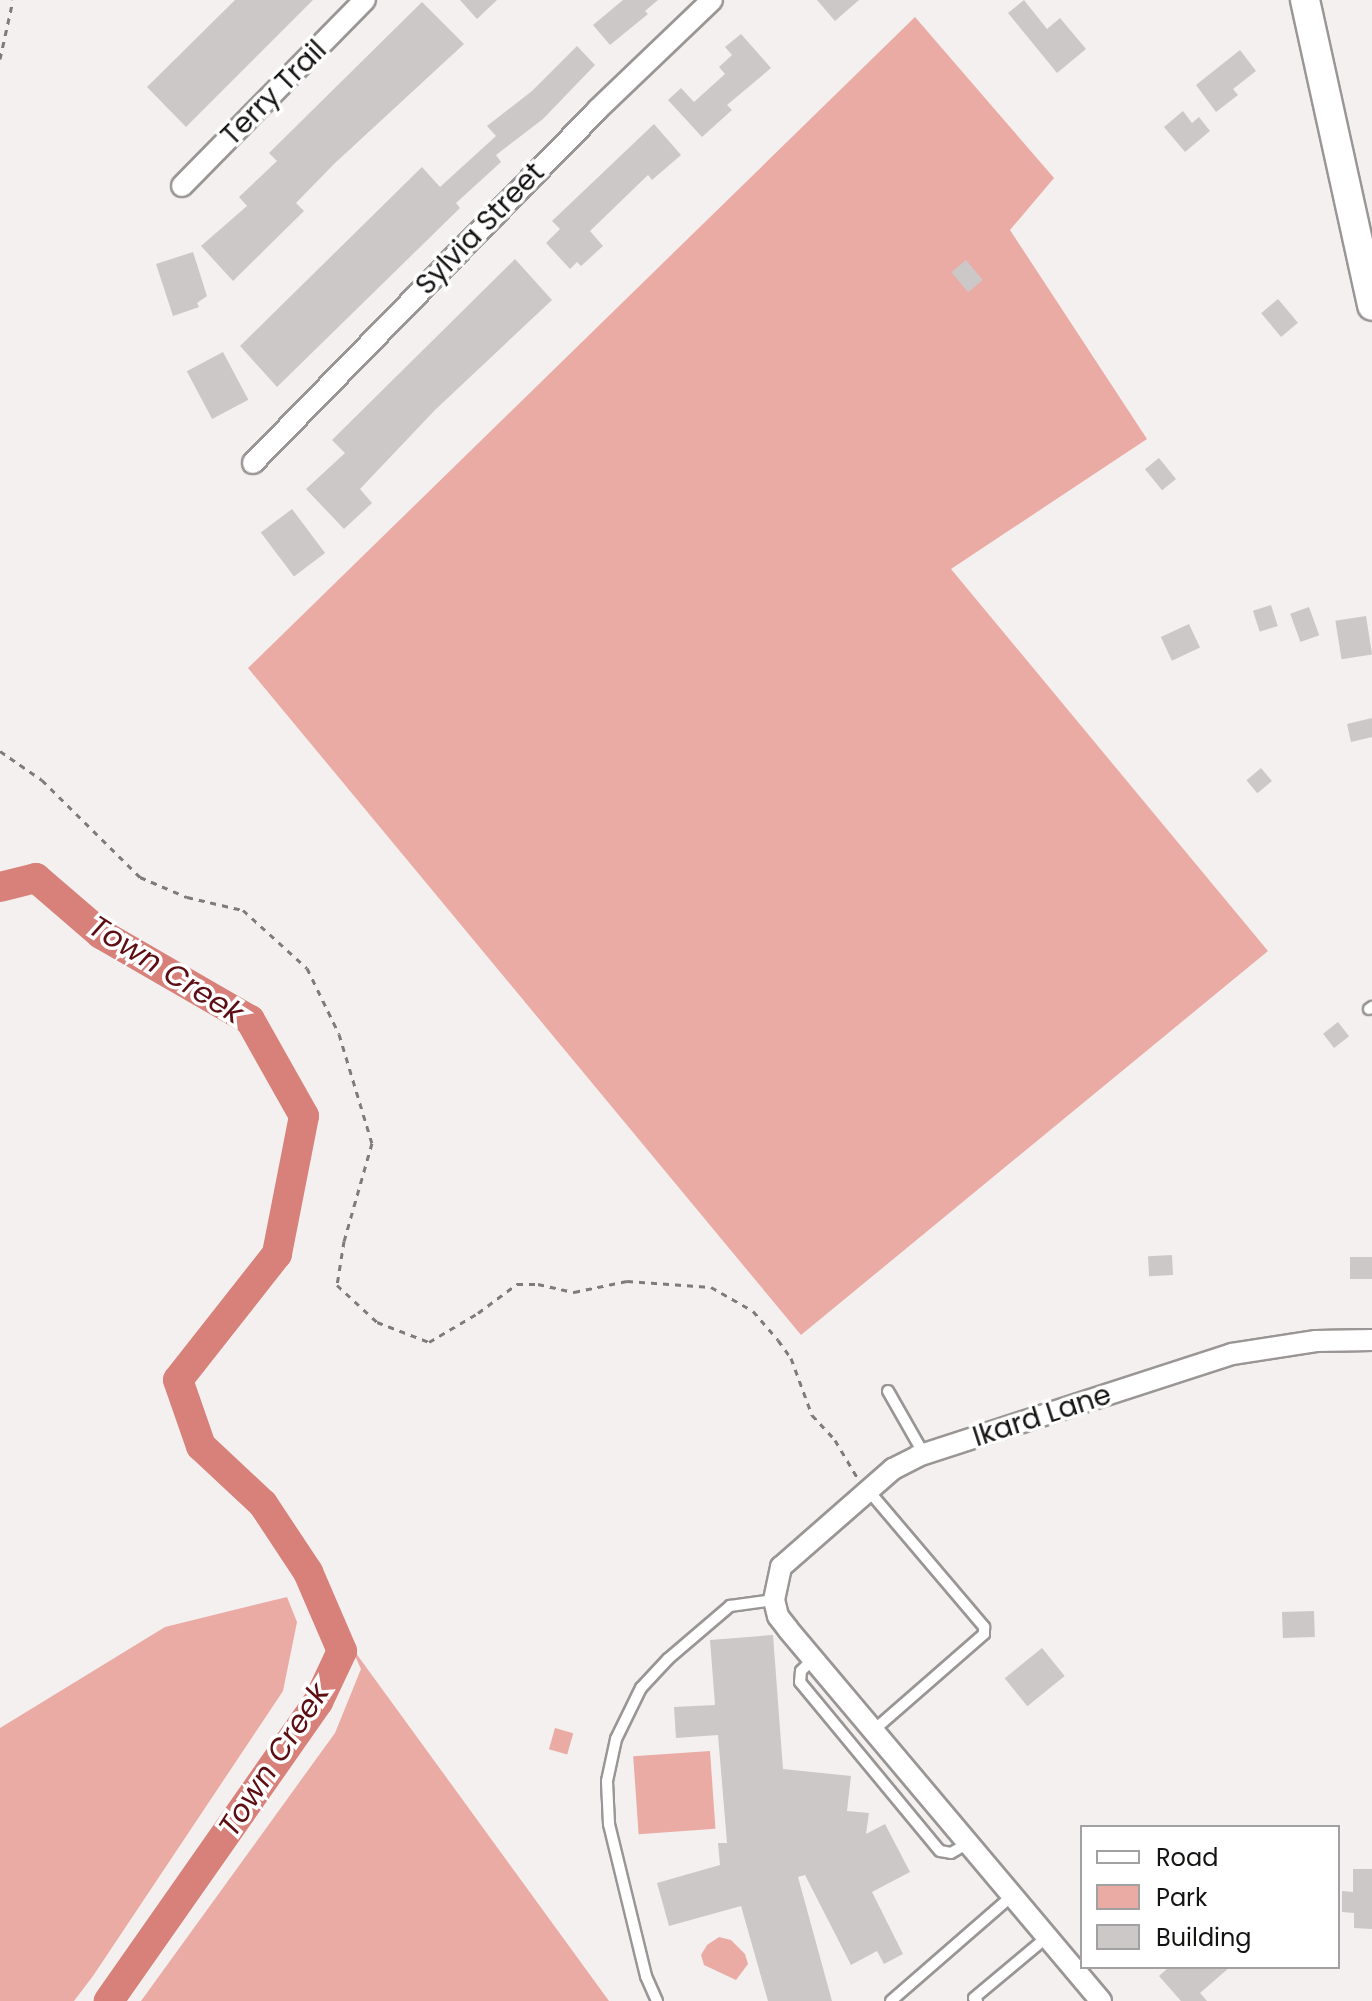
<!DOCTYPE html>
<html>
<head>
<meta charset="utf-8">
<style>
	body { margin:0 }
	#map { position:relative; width:1372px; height:2001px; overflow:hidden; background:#f4f0ef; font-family:Poppins,sans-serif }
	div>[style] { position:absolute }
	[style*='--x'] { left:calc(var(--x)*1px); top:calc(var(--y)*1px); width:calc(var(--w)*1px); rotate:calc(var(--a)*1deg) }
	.green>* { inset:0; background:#eaaba5; transform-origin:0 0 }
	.river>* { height:30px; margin:-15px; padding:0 15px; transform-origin:15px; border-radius:15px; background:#d8807a }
	.building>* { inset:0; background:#ccc8c8; transform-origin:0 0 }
	.path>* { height:3px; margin-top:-1.5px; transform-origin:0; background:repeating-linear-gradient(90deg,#7e7b7a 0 6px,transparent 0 12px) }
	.roads { filter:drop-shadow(2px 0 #9a9695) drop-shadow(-2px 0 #9a9695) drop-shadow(0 2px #9a9695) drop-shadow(0 -2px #9a9695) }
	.lane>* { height:10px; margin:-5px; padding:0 5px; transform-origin:5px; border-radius:5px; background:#fff }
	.street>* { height:20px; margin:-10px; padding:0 10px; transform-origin:10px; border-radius:10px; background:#fff }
	.secondary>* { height:28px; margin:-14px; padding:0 14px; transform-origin:14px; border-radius:14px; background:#fff }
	span { translate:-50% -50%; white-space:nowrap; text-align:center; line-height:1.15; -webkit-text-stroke:7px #fff; paint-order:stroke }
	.street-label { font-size:28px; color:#151413 }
	.water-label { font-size:30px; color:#5d0e12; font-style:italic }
	.legend { position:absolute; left:1080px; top:1825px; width:260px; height:144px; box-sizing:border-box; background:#fff; border:2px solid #a1a1a1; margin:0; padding:10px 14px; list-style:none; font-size:24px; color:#151413 }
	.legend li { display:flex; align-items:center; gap:16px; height:40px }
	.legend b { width:40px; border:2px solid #a1a1a1 }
</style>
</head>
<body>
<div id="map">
	<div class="green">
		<div style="clip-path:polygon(915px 17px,1054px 178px,1010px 230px,1147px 439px,951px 569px,1268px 951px,801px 1335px,248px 668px)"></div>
		<div style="clip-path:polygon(287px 1597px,297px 1622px,283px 1691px,93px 1976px,74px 2001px,0 2001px,0 1728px,165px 1627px)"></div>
		<div style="clip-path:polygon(350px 1645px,609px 2001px,141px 2001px,335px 1733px,361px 1669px)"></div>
		<div style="left:555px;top:1728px;width:19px;height:22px;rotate:16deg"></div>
		<div style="left:710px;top:1751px;width:78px;height:77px;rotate:86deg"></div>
		<div style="clip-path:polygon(719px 1937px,731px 1940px,745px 1954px,748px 1964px,736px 1980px,704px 1965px,701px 1955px,707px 1945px)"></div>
	</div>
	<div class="river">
		<div style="--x:0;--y:887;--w:37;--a:-14"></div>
		<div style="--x:36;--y:878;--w:86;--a:40.7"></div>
		<div style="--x:101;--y:934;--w:172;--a:30"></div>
		<div style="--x:250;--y:1020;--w:110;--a:60.6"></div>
		<div style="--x:304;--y:1116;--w:141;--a:101.1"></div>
		<div style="--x:277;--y:1254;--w:160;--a:128.2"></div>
		<div style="--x:178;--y:1380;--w:70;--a:70.8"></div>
		<div style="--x:201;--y:1446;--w:85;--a:43.1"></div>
		<div style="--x:263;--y:1504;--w:82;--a:56.5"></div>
		<div style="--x:308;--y:1572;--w:86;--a:66.7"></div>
		<div style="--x:342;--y:1651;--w:56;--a:115.2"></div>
		<div style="--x:318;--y:1702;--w:365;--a:125"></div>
	</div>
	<div class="building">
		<div style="clip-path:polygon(235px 0,313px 0,186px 127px,147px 87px)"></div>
		<div style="clip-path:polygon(460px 0,497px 0,477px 19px)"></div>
		<div style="clip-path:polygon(623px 0,658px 0,645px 11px,648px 14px,610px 45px,593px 25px)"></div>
		<div style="clip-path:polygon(817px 0,859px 0,835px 21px)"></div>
		<div style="clip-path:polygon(1024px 0,1047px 29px,1060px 18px,1086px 49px,1057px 73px,1008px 13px)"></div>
		<div style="clip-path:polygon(422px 2px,464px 44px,334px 164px,296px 203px,304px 211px,233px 281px,201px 246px,247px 206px,239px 197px,277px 161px,269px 153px)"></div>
		<div style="clip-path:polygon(741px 34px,771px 68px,727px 105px,732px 110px,702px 137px,668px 100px,681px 88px,694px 102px,725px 74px,719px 67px,732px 55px,725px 47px)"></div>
		<div style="clip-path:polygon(577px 46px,595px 65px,543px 119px,496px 155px,501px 162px,456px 203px,460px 208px,277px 387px,240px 346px,422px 167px,440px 187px,496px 136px,487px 126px,532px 91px)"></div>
		<div style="clip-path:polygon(1240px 50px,1256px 71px,1233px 89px,1238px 95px,1216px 112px,1196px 85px)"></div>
		<div style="clip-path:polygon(1183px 111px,1192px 123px,1199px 117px,1210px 131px,1185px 152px,1164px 127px)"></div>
		<div style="clip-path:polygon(654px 124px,681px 155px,652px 180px,648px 175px,590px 231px,603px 246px,581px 266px,577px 262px,570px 269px,546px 243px,560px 229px,552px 221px)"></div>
		<div style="clip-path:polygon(193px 252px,207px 296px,197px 303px,199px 307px,173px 316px,156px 264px)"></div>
		<div style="clip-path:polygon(515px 259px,552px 300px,435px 410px,360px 489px,372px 503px,344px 529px,306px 489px,345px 453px,332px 440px)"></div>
		<div style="left:966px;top:260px;width:26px;height:19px;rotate:50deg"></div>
		<div style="left:1278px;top:299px;width:31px;height:22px;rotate:50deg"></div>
		<div style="left:223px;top:352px;width:54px;height:41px;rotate:62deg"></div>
		<div style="left:1159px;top:458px;width:27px;height:18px;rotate:51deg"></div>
		<div style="left:292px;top:509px;width:55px;height:39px;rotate:53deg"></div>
		<div style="left:1271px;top:605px;width:22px;height:19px;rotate:72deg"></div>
		<div style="left:1309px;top:607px;width:30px;height:20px;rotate:70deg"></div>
		<div style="left:1366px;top:616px;width:39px;height:31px;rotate:81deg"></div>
		<div style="left:1189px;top:624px;width:26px;height:31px;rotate:65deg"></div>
		<div style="clip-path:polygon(1372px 718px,1372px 737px,1351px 742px,1347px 724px)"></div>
		<div style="left:1261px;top:768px;width:17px;height:19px;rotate:50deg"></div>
		<div style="left:1338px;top:1022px;width:18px;height:19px;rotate:52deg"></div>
		<div style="left:1172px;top:1255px;width:20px;height:24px;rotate:87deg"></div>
		<div style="left:1350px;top:1257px;width:22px;height:22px"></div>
		<div style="left:1314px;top:1611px;width:26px;height:32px;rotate:88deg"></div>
		<div style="clip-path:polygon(773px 1635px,783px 1769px,851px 1776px,847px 1811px,869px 1813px,866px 1834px,885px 1824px,910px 1872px,872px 1892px,903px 1954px,884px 1964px,877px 1951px,851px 1965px,805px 1875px,798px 1877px,832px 2001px,768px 2001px,741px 1906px,669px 1926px,657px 1883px,720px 1865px,718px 1843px,727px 1843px,718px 1735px,676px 1738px,674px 1707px,715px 1705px,710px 1640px)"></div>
		<div style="left:1042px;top:1648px;width:36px;height:48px;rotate:51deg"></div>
		<div style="clip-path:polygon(1353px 1869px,1372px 1869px,1372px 1929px,1354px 1928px,1354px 1913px,1342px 1912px,1342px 1891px,1353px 1892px)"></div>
		<div style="clip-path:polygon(1169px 1967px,1230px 1967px,1200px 1993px,1207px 2001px,1181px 2001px,1159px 1976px)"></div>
	</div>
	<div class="path">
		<div style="--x:0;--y:59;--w:60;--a:-77.6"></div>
		<div style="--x:0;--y:751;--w:51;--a:34.6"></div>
		<div style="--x:42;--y:780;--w:138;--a:44.7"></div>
		<div style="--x:140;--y:877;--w:51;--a:23.1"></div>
		<div style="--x:187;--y:897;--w:57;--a:13.1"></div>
		<div style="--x:243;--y:910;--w:86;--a:42.2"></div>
		<div style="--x:307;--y:968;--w:73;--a:64.1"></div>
		<div style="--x:339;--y:1034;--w:114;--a:73.2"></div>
		<div style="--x:372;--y:1143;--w:102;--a:105.9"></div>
		<div style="--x:344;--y:1241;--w:45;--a:99"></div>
		<div style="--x:337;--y:1285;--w:54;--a:42.8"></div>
		<div style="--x:377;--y:1322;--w:56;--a:21"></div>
		<div style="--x:429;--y:1342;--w:57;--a:-30.6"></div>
		<div style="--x:478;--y:1313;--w:49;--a:-36.6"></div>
		<div style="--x:517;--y:1284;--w:21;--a:0"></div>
		<div style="--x:538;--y:1284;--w:37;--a:13"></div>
		<div style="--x:574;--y:1292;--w:54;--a:-11.7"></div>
		<div style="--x:627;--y:1281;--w:84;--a:4.1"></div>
		<div style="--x:711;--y:1287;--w:48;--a:29.7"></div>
		<div style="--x:753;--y:1311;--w:38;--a:49"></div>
		<div style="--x:778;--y:1340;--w:22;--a:54"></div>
		<div style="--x:791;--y:1358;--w:61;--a:69.8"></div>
		<div style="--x:812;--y:1415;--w:34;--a:47"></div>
		<div style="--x:835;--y:1440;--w:43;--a:59.3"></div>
	</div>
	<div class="roads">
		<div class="lane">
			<div style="--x:1369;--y:1009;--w:4;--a:-34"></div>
			<div style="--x:888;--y:1391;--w:73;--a:60.3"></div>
			<div style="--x:868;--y:1490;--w:180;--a:49.7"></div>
			<div style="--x:984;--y:1627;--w:7;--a:90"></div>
			<div style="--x:984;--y:1634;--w:146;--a:138.9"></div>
			<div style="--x:813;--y:1659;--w:17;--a:135"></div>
			<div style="--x:801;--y:1671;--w:11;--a:95"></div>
			<div style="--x:800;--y:1682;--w:219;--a:50.4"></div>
			<div style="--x:940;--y:1851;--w:11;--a:10"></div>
			<div style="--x:951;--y:1853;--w:20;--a:-30"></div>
			<div style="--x:657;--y:2001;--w:27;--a:-114"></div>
			<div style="--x:646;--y:1976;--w:156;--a:-103.7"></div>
			<div style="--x:609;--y:1824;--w:43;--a:-92.7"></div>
			<div style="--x:607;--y:1781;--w:43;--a:-77.9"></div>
			<div style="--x:616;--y:1739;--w:57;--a:-63.9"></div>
			<div style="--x:641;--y:1688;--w:40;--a:-47"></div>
			<div style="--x:668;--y:1659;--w:82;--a:-40.5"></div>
			<div style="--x:730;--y:1606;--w:44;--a:-7.8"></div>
			<div style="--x:891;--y:2001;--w:160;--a:-41"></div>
			<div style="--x:977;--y:2001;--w:4;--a:-135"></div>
			<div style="--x:974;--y:1998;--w:95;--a:-39.9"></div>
		</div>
		<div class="street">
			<div style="--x:182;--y:186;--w:261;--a:-45.5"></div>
			<div style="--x:253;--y:463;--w:493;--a:-45.7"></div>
			<div style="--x:597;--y:110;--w:159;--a:-43.7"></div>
			<div style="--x:1101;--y:2001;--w:486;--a:-130.1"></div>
			<div style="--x:788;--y:1629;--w:16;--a:-128"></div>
			<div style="--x:778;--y:1616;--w:16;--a:-104"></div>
			<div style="--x:774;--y:1600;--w:34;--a:-78"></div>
			<div style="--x:781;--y:1567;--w:149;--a:-41.2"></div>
			<div style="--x:893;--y:1469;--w:28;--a:-27"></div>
			<div style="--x:918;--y:1456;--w:330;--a:-18"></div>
			<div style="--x:1232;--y:1354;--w:85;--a:-8.8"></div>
			<div style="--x:1316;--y:1341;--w:56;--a:-1"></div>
		</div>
		<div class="secondary">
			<div style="--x:1305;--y:0;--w:313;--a:77.6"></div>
		</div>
	</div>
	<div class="street-label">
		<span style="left:274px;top:93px;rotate:-45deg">Terry Trail</span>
		<span style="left:480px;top:229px;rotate:-46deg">Sylvia Street</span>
		<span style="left:1042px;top:1416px;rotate:-18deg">Ikard Lane</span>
	</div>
	<div class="water-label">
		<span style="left:166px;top:970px;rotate:32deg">Town Creek</span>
		<span style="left:274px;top:1760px;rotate:-57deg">Town Creek</span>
	</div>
	<ul class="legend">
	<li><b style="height:10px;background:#fff"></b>Road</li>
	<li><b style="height:22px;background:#eaaba5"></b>Park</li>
	<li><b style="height:22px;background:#ccc8c8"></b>Building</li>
	</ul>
</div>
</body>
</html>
